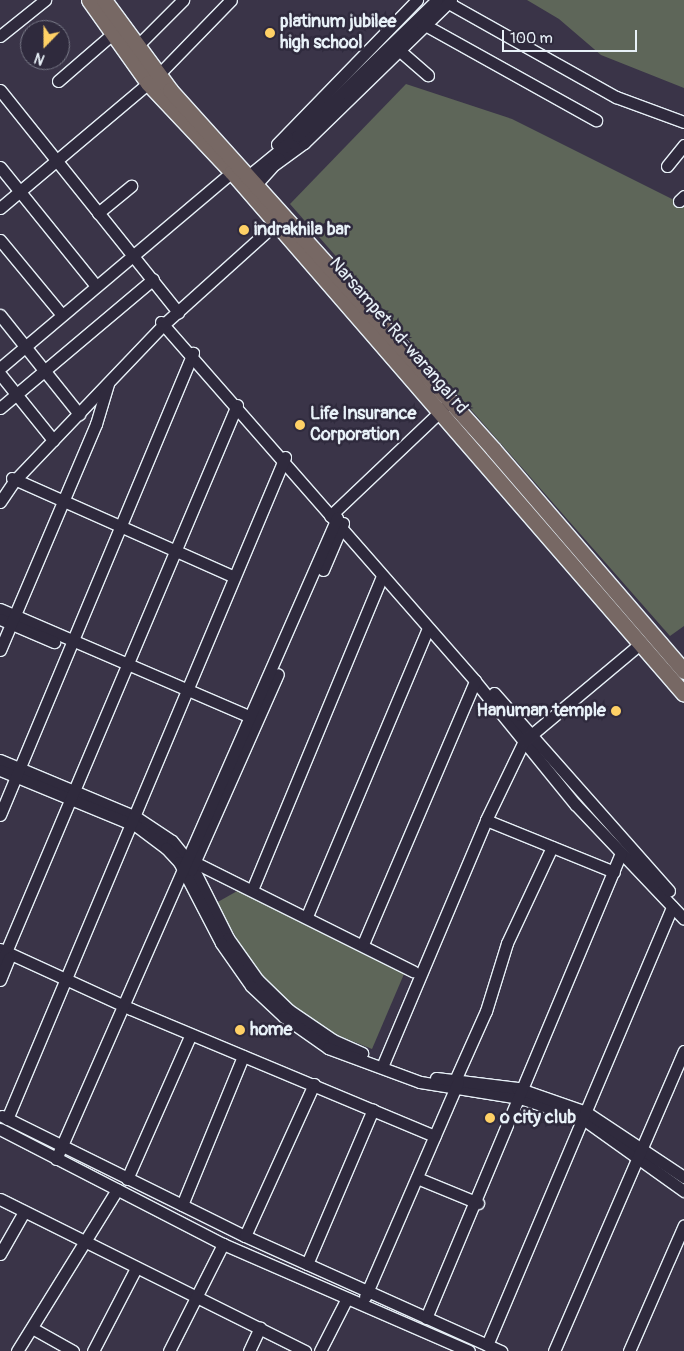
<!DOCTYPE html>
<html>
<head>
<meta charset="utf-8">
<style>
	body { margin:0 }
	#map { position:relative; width:684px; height:1351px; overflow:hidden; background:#3a3448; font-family:Pangolin,sans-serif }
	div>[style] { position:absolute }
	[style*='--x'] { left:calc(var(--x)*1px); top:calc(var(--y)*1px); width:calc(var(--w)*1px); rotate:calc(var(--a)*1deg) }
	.green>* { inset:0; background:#5e6659 }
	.roads { filter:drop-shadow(1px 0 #e8f1f8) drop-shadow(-1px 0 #e8f1f8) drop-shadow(0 1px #e8f1f8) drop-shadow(0 -1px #e8f1f8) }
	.minor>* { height:11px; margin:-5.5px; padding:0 5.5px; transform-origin:5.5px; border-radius:5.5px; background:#2f2a3d }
	.major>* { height:15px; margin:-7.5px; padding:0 7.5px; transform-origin:7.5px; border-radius:7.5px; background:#776864 }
	.dots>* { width:14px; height:14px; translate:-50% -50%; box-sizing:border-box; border:2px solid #2f2a3d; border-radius:50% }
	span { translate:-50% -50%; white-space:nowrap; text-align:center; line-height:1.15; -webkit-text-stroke:5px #2f2a3d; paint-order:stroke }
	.poi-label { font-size:18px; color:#e8f1f8; font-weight:700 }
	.left { translate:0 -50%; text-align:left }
	.right { translate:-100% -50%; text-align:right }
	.street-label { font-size:18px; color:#e8f1f8 }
	.north { position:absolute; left:20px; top:20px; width:50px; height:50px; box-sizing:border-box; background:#2f2a3d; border:1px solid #797a88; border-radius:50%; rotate:202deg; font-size:14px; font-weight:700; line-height:20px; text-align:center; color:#e8f1f8 }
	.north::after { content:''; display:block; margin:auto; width:18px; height:22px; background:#ffd166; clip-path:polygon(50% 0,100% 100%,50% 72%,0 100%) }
	.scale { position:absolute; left:502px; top:30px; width:135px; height:22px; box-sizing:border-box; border:2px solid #e8f1f8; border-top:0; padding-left:6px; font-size:15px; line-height:18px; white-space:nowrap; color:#e8f1f8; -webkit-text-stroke:4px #2f2a3d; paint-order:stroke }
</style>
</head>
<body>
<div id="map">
	<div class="green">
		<div style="clip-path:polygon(527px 0,684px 0,684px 88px,601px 55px,559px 19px)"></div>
		<div style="clip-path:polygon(406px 84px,512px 119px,684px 205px,684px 626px,670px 636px,290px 204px)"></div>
		<div style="clip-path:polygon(239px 890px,404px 974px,372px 1049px,319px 1028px,259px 976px,216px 903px)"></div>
	</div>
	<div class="roads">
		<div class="minor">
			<div style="--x:443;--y:0;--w:198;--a:29.3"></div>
			<div style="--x:616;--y:97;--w:72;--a:20.2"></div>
			<div style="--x:425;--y:25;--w:196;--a:29.1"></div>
			<div style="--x:0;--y:36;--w:58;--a:-38.7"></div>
			<div style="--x:138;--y:45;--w:64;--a:-45"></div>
			<div style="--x:400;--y:51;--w:37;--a:41"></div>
			<div style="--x:58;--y:81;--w:69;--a:-40.9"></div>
			<div style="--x:0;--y:90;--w:285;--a:51.3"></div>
			<div style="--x:277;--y:144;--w:201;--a:-45.8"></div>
			<div style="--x:275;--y:164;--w:36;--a:-36"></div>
			<div style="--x:304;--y:143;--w:205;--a:-44.2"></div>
			<div style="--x:667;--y:166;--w:27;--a:-51"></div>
			<div style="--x:0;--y:167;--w:153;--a:51.1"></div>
			<div style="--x:242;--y:181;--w:71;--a:-39.3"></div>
			<div style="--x:297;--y:136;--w:195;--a:-44.2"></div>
			<div style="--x:251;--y:190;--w:42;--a:-47.9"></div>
			<div style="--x:679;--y:201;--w:7;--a:-45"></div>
			<div style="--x:0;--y:208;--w:208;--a:-40.1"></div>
			<div style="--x:159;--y:74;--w:103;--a:-45.8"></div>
			<div style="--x:98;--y:213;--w:43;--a:-39.3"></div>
			<div style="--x:0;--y:240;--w:97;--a:50.4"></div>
			<div style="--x:0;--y:315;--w:127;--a:51.4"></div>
			<div style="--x:161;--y:322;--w:477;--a:48.8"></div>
			<div style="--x:475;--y:681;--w:159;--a:50.9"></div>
			<div style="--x:575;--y:804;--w:158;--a:46.5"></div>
			<div style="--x:0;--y:368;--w:304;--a:-40.2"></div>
			<div style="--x:0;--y:374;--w:85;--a:51.2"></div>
			<div style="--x:0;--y:408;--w:200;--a:-40.1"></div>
			<div style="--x:12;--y:478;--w:243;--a:24"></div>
			<div style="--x:0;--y:502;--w:27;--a:-56"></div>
			<div style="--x:15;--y:480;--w:214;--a:-46.3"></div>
			<div style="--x:163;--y:325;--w:151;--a:-42"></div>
			<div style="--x:330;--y:516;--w:158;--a:-43.5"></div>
			<div style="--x:323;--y:570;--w:51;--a:-66.9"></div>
			<div style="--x:0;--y:609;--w:279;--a:23.3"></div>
			<div style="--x:0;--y:619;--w:59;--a:23.1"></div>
			<div style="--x:0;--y:650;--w:246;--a:-67"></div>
			<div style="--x:96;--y:424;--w:42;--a:-73.3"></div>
			<div style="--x:494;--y:693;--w:264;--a:48.5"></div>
			<div style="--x:0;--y:760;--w:147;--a:22.7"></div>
			<div style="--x:136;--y:817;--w:43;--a:33.7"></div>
			<div style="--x:172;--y:841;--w:32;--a:51"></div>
			<div style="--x:192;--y:866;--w:80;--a:63.4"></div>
			<div style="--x:228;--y:938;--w:52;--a:54.5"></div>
			<div style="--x:258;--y:980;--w:43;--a:44.1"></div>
			<div style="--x:289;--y:1010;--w:53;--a:34.3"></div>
			<div style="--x:333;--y:1040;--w:32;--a:24"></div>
			<div style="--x:0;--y:770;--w:149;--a:22.4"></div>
			<div style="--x:138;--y:827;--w:35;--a:37"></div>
			<div style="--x:166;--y:848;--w:19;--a:47"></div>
			<div style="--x:179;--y:862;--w:91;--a:62.6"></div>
			<div style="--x:221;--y:943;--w:52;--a:55.1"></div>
			<div style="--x:251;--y:986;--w:45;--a:43.2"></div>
			<div style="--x:284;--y:1017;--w:54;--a:35.2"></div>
			<div style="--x:328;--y:1048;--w:98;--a:20.3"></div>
			<div style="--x:420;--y:1082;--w:101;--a:9.1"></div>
			<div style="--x:520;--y:1098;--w:66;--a:18.4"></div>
			<div style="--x:583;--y:1119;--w:124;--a:35.5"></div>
			<div style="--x:0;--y:815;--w:501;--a:-67.33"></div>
			<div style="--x:486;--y:820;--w:138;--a:22.1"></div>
			<div style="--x:194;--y:862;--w:245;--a:26.5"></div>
			<div style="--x:191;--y:870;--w:214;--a:-66.1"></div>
			<div style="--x:252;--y:890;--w:340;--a:-67.5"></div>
			<div style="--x:307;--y:916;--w:312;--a:-67.2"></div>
			<div style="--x:363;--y:944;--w:286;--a:-66.9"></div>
			<div style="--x:0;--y:949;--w:144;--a:24.6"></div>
			<div style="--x:131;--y:1009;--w:329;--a:22.7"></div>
			<div style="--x:0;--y:966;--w:609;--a:-67.1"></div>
			<div style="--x:0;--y:980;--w:24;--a:-68"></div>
			<div style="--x:384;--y:1062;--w:263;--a:-67.1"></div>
			<div style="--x:486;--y:820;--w:88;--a:-64.3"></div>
			<div style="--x:524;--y:741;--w:153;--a:-39.9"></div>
			<div style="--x:436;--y:1078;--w:82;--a:7"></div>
			<div style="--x:517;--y:1088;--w:73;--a:19.2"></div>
			<div style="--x:586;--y:1112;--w:118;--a:33.6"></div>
			<div style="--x:456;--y:1078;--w:73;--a:-65.9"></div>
			<div style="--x:486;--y:1011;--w:71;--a:-72.8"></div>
			<div style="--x:507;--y:943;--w:106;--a:-64.9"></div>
			<div style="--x:2;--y:1116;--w:271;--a:26.3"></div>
			<div style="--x:245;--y:1236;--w:281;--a:24.2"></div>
			<div style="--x:7;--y:1119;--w:718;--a:-67.22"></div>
			<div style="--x:0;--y:1129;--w:251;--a:27.3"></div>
			<div style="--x:223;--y:1244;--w:268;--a:23.5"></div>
			<div style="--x:56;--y:1159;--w:700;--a:-66.33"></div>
			<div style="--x:417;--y:1178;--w:66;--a:22.3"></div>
			<div style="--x:127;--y:1179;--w:158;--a:-66.2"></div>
			<div style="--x:0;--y:1199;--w:341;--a:26.5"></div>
			<div style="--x:182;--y:1205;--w:161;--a:-67.7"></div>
			<div style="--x:245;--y:1236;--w:167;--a:-65.6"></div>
			<div style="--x:0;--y:1254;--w:48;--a:-60.3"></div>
			<div style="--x:307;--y:1264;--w:168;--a:-66.9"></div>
			<div style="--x:365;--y:1297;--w:234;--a:-66.6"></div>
			<div style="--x:426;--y:1318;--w:504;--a:-67.25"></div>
			<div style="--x:32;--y:1328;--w:47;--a:29.3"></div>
			<div style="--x:487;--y:1345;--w:476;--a:-67.1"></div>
			<div style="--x:17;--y:1351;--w:190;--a:-58.2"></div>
			<div style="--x:93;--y:1351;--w:93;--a:-62.6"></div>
			<div style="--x:169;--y:1351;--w:120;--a:-63.2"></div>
			<div style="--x:249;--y:1351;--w:26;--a:-65"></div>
			<div style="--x:320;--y:1351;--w:59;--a:-63"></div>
			<div style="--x:554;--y:1351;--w:327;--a:-66.6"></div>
			<div style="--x:629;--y:1351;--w:137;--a:-66.4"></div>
		</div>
		<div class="major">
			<div style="--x:89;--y:0;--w:102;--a:54.6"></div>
			<div style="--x:148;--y:83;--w:122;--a:46.7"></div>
			<div style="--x:232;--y:172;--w:690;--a:49.11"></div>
			<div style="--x:104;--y:0;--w:112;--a:53.7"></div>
			<div style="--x:170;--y:90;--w:483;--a:48"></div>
			<div style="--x:493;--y:449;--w:293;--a:49.3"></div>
		</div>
	</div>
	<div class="dots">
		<div style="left:270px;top:33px;background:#ffd166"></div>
		<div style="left:244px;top:230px;background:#ffd166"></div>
		<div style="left:300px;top:425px;background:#ffd166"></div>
		<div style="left:616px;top:711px;background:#ffd166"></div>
		<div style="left:240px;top:1030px;background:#ffd166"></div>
		<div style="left:490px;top:1118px;background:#ffd166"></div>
	</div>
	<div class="poi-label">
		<span class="left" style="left:280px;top:33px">platinum jubilee<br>high school</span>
		<span class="left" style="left:254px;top:230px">indrakhila bar</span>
		<span class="left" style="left:310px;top:425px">Life Insurance<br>Corporation</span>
		<span class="right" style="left:606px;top:711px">Hanuman temple</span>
		<span class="left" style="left:250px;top:1030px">home</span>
		<span class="left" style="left:500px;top:1118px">o city club</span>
	</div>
	<div class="street-label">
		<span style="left:398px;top:336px;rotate:49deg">Narsampet Rd-warangal rd</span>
	</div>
	<div class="north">N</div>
	<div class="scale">100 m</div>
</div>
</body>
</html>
